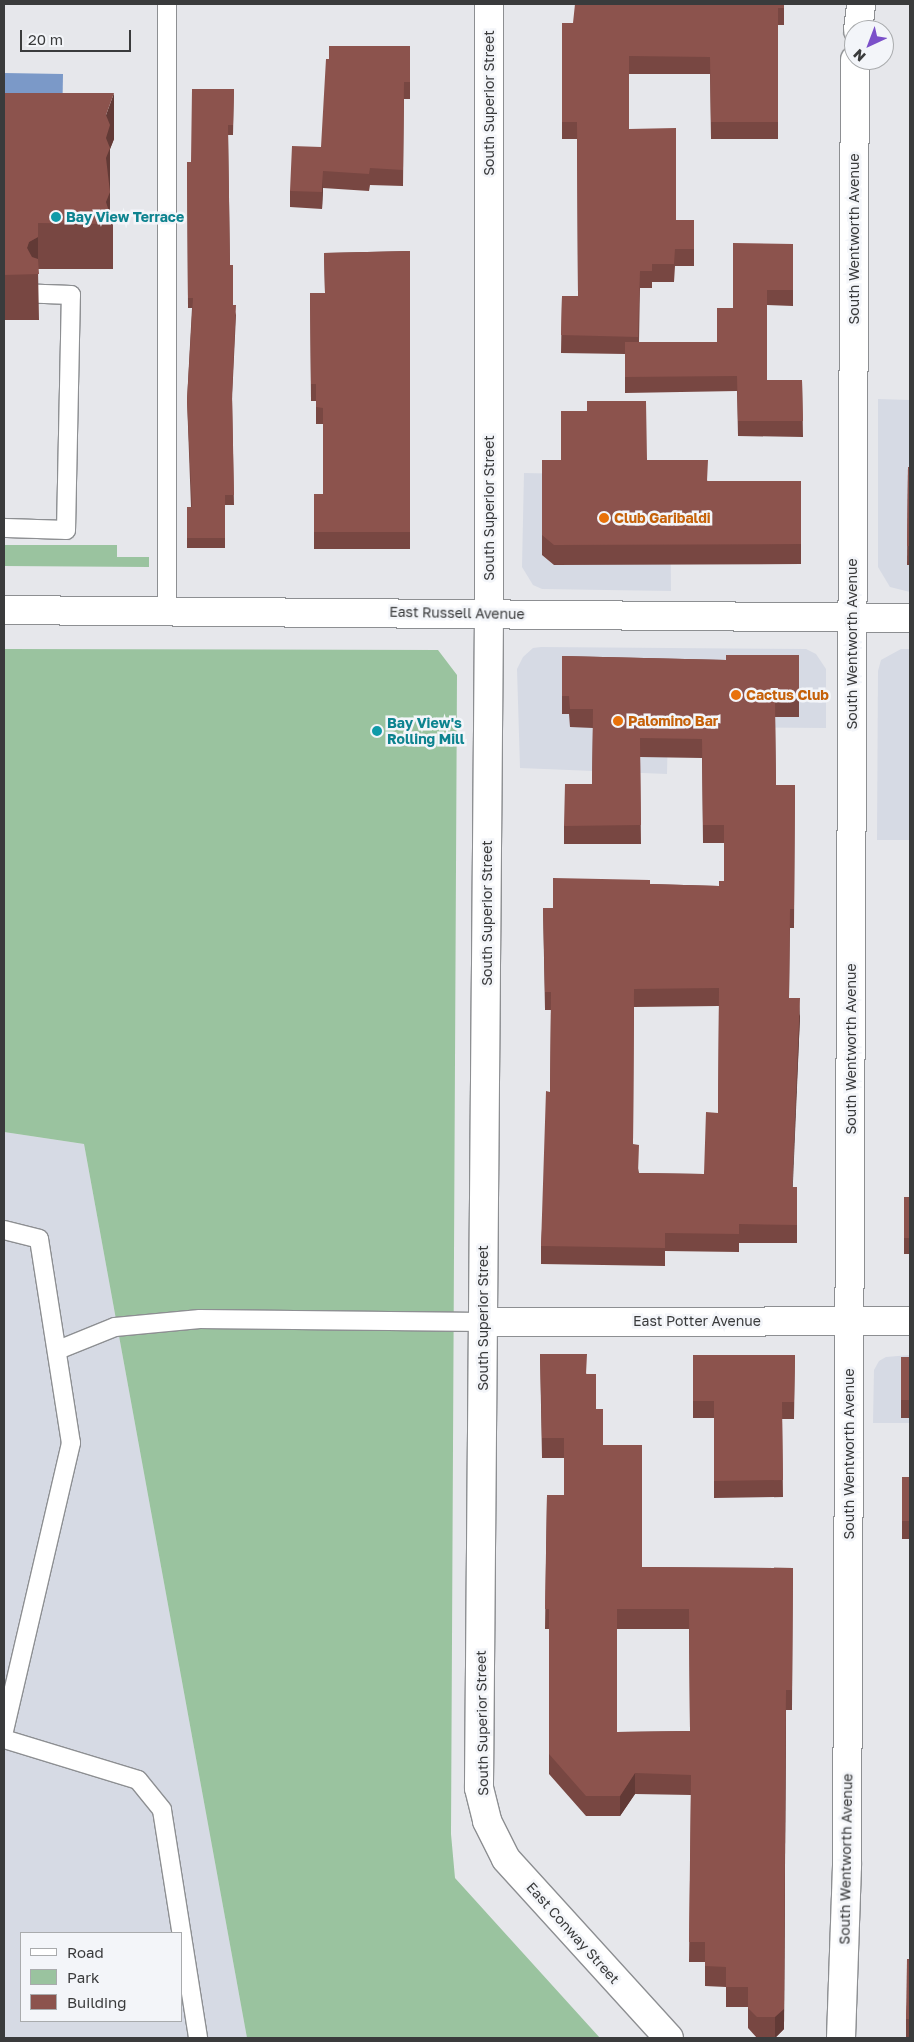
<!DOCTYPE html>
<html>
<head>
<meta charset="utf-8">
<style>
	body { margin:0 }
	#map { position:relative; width:914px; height:2042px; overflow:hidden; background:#e6e7eb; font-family:"Golos Text",sans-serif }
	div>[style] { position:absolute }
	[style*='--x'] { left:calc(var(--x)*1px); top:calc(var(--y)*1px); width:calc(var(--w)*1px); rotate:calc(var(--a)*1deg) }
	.built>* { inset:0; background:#d6dae4 }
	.green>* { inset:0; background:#9ac39f }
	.water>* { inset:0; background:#7b99c8; transform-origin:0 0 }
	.roads { filter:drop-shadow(1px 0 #8d8f92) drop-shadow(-1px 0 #8d8f92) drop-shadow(0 1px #8d8f92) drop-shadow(0 -1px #8d8f92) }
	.lane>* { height:18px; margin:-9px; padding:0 9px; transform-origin:9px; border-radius:9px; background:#fff }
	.street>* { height:28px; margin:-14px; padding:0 14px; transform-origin:14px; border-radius:14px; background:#fff }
	.secondary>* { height:28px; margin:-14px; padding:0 14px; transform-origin:14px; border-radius:14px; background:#fff }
	.wall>* { inset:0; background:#784742; transform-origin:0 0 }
	.shaded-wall>* { inset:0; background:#623a36 }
	.building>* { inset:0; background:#8c534d; transform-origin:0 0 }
	.dots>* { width:14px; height:14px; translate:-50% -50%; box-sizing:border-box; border:2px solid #f3f5f9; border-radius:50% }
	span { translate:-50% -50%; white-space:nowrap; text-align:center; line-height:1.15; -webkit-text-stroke:5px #f3f5f9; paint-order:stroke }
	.street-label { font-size:14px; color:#3a3b3c }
	.culture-label { font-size:14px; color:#0d838f; font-weight:700 }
	.left { translate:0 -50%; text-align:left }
	.food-label { font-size:14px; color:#c56008; font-weight:700 }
	.frame { position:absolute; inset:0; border:5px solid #3a3b3c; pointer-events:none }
	.legend { position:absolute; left:20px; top:1932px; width:162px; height:90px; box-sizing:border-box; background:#f3f5f9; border:1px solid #a9abad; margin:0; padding:6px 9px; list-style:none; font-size:15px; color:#3a3b3c }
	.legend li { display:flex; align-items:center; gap:10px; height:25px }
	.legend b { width:25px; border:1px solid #a9abad }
	.north { position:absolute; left:844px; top:20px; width:50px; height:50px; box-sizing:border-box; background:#f3f5f9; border:1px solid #a9abad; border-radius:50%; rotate:223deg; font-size:14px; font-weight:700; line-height:20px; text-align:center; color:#3a3b3c }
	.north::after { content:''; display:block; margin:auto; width:18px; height:22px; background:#7b50c9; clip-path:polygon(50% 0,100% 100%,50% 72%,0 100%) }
	.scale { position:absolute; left:20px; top:30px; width:111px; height:22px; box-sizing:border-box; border:2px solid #3a3b3c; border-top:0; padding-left:6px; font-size:15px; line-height:18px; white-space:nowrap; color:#3a3b3c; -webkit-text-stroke:4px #f3f5f9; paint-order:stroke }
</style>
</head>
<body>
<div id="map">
	<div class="built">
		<div style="clip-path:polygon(878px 399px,910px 400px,910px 592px,890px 587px,878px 567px)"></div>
		<div style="clip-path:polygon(524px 473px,670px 476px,671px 591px,542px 589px,533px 585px,522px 567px)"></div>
		<div style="clip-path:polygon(541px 647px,806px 649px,816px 654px,826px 669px,826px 728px,668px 727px,667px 774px,520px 768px,517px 669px,523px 657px,533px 648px)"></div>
		<div style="clip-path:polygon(901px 649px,910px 649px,910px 840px,877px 840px,878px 671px,881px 660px)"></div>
		<div style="clip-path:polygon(evenodd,4px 1132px,84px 1144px,247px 2038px,4px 2038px,4px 1132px,21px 1933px,181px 1933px,181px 2021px,21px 2021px,21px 1933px)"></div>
		<div style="clip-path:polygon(910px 1355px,910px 1423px,873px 1423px,874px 1370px,879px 1361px,886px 1357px)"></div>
	</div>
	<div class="green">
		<div style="clip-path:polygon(4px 545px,117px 545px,117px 557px,149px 557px,149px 567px,4px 566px)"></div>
		<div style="clip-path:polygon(4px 649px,438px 650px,457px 675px,451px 1834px,455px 1878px,600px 2038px,247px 2038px,84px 1144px,4px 1132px)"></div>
	</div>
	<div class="water">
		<div style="left:4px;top:73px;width:59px;height:48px;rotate:1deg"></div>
	</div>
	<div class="roads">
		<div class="lane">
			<div style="--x:4;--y:528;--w:62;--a:1.8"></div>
			<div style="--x:66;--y:530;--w:235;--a:-88.8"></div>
			<div style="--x:71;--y:295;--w:33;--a:-178"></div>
			<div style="--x:167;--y:610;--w:606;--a:-90"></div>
			<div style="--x:4;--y:1230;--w:36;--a:14"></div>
			<div style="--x:39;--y:1239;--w:206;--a:81.1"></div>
			<div style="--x:71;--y:1443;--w:297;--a:103.1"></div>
			<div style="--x:58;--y:1350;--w:61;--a:-22"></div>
			<div style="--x:115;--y:1327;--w:85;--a:-5.4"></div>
			<div style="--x:200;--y:1319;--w:283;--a:0.6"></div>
			<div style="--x:4;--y:1739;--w:140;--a:17"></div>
			<div style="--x:138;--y:1780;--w:38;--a:51"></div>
			<div style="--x:162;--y:1810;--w:231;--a:81"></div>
		</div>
		<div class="street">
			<div style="--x:858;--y:30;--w:26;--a:-83"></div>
			<div style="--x:489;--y:614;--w:1174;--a:90.49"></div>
			<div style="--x:479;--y:1788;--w:34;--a:76"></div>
			<div style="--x:487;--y:1821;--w:42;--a:63.4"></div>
			<div style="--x:506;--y:1859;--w:242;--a:47.7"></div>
			<div style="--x:483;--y:1322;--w:427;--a:-0.1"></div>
			<div style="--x:841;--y:2038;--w:172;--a:-88"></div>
			<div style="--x:847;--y:1866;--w:1806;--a:-89.75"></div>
		</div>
		<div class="secondary">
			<div style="--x:4;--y:610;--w:906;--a:0.51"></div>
			<div style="--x:489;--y:614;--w:610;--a:-90"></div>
		</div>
	</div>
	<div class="wall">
		<div style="clip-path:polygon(784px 4px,784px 25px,778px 25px,778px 139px,711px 139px,710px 74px,629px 74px,629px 129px,676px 220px,694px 220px,694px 266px,675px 266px,674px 282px,652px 282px,652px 288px,640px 288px,639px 342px,717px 342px,733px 308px,793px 244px,793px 306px,767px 305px,767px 380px,802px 380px,803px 437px,738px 436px,737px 391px,625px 393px,625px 354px,561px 353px,562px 296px,578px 296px,577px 139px,562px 139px,562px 23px,573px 23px)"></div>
		<div style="clip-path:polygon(410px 46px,410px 99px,404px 99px,403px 186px,370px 185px,369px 191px,323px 188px,322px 209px,290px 207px,290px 191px,321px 147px)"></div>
		<div style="clip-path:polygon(234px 89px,233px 135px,228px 135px,230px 265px,233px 305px,236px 315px,232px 399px,234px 505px,225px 505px,225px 548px,187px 548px,187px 507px,191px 507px,187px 400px,192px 308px,188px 308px,187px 162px,191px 162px)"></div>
		<div style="clip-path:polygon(4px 93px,114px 139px,110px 149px,110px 214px,113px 224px,113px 269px,38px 269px,39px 320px,4px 320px)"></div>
		<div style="clip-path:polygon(410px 251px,410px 549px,314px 549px,314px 494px,323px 494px,323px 424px,316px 424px,316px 401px,311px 401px,310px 293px,325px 293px,324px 253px)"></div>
		<div style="clip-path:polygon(542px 460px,647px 460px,708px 481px,801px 481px,801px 564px,554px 565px,542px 555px)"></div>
		<div style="clip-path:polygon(908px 467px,910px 467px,910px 565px,907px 565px)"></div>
		<div style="clip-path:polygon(evenodd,799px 655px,799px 717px,775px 717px,776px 785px,795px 785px,794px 928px,790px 928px,789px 998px,800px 1016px,792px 1187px,797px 1187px,797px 1243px,739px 1243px,739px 1252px,665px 1251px,665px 1266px,541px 1264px,541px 1246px,550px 1092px,551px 1010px,545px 1010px,543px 908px,553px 908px,650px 884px,719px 886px,724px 881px,724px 843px,703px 843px,702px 758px,640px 757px,641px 844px,564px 844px,564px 826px,592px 784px,593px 728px,570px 727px,569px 714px,562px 714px,562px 656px,726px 660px,799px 655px,719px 1006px,718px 1113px,704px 1174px,639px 1173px,633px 1144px,634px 1007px,719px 1006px)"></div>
		<div style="left:904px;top:1197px;width:6px;height:57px"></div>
		<div style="clip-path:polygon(evenodd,540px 1354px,587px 1374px,596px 1409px,603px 1445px,642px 1567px,793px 1568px,792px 1710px,786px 1710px,784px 2029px,775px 2038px,757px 2038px,748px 2028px,748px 2007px,726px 2007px,726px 1987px,705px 1986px,705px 1962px,689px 1962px,691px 1795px,635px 1794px,620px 1816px,586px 1816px,549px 1774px,549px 1629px,545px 1629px,547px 1495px,564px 1495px,564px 1458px,542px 1458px,540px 1354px,617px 1629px,689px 1629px,690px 1731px,617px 1732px,617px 1629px)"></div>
		<div style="clip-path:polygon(693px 1355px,795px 1355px,794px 1419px,782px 1419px,783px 1497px,714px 1498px,714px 1418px,693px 1418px)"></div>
		<div style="left:901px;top:1357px;width:9px;height:61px"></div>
		<div style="left:902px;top:1477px;width:8px;height:62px"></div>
		<div style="clip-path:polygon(910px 1959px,910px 2037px,906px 2037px,906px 2019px)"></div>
	</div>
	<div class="shaded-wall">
		<div style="clip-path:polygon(114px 93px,114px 139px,110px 149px,110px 224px,106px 223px,106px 115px)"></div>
		<div style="clip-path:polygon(323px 171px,323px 188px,322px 209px,322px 192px)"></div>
		<div style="clip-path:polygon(38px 237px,38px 274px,27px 248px,29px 242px)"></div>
		<div style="clip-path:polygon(800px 998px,800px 1016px,792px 1205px,792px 1187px)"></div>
		<div style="clip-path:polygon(786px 1690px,784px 2029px,775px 2038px,775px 2017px)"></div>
		<div style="clip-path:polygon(635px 1773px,635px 1794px,620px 1816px,620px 1796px)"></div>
	</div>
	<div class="building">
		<div style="clip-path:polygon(575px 4px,784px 4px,784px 8px,778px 8px,778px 122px,711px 122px,710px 57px,629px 56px,629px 129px,676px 128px,676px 220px,694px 220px,694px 249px,675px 249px,674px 264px,652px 264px,652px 271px,640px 271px,638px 337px,561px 335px,562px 296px,578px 296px,577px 122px,562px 122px,562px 23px,573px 23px)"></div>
		<div style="clip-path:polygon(329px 46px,410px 46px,410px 82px,404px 82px,403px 170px,370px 168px,369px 174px,323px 171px,322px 192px,290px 191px,292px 146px,321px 147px,326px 59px,329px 59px)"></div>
		<div style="clip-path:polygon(192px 89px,234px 89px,233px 125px,228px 125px,230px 265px,233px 265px,233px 305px,236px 305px,232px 393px,234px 495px,225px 495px,225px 538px,187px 538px,187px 507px,192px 507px,187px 400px,193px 298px,188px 298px,187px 162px,191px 162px)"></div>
		<div style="clip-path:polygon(4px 93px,114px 93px,106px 115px,110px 125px,106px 138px,110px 148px,106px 158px,110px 192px,106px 202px,113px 224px,38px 223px,38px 237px,29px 242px,27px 248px,32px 257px,38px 259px,39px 274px,4px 275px)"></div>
		<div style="clip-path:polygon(733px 243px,793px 244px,793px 290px,767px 290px,767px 380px,802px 380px,803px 421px,738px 421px,737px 376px,625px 377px,625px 342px,717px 342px,717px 308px,733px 308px)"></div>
		<div style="clip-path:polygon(410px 251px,410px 532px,314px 532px,314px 494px,323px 494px,323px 408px,316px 407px,316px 384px,311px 384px,310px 293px,325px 293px,324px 253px)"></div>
		<div style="clip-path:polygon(587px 401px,646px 401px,647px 460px,708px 460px,707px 481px,801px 481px,801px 544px,554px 545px,542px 535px,542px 460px,561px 460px,561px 411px,587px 411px)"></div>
		<div style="clip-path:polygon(908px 467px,910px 467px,910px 546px,907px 546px)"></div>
		<div style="clip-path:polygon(evenodd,726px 655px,799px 655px,799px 699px,775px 699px,776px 785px,795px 785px,794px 909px,790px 909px,789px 998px,800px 998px,792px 1187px,797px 1187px,797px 1225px,739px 1224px,739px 1234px,665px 1233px,665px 1248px,541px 1246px,546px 1091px,550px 1092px,551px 992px,545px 992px,543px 908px,553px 908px,553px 878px,650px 880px,650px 884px,719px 886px,719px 881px,724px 881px,724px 825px,703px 825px,702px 739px,640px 738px,641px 825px,564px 826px,565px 784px,592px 784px,593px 709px,570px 709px,569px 696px,562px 696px,562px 656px,726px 660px,726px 655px,719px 988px,718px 1113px,706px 1112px,704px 1174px,638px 1173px,639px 1145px,633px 1144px,634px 989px,719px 988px)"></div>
		<div style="left:904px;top:1197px;width:6px;height:41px"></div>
		<div style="clip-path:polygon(evenodd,540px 1354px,587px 1354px,586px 1374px,596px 1374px,596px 1409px,603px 1409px,603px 1445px,642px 1445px,642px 1567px,793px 1568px,792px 1690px,786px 1690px,784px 2009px,775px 2017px,757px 2017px,748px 2008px,748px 1987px,726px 1987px,726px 1967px,705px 1966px,705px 1942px,689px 1942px,691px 1775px,635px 1773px,620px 1796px,586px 1796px,549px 1754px,549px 1609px,545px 1609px,547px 1495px,564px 1495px,564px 1438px,542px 1438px,540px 1354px,617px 1609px,689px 1609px,690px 1731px,617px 1732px,617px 1609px)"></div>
		<div style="clip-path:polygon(693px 1355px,795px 1355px,794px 1402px,782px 1402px,783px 1480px,714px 1481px,714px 1401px,693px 1401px)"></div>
		<div style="left:901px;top:1357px;width:9px;height:43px"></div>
		<div style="left:902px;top:1477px;width:8px;height:44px"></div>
		<div style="clip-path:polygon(907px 1959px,910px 1959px,910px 2019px,906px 2019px)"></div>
	</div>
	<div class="dots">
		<div style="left:56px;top:217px;background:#0f9aa8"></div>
		<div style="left:604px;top:518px;background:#e8710a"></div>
		<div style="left:736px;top:695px;background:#e8710a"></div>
		<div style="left:618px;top:721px;background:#e8710a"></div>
		<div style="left:377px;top:731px;background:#0f9aa8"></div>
	</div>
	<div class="street-label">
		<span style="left:489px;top:103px;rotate:-90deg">South Superior Street</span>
		<span style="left:854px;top:239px;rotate:-90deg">South Wentworth Avenue</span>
		<span style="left:489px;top:508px;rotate:-90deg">South Superior Street</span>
		<span style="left:457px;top:613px;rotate:1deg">East Russell Avenue</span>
		<span style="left:852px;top:644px;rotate:-90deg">South Wentworth Avenue</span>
		<span style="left:487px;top:913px;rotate:-90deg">South Superior Street</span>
		<span style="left:851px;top:1049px;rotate:-90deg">South Wentworth Avenue</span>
		<span style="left:483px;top:1318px;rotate:-90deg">South Superior Street</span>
		<span style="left:697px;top:1321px">East Potter Avenue</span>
		<span style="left:849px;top:1454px;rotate:-90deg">South Wentworth Avenue</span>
		<span style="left:482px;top:1723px;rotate:-91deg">South Superior Street</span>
		<span style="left:846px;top:1859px;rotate:-89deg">South Wentworth Avenue</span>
		<span style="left:573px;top:1933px;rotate:48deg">East Conway Street</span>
	</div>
	<div class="culture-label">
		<span class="left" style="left:66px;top:217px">Bay View Terrace</span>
		<span class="left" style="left:387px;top:731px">Bay View's<br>Rolling Mill</span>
	</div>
	<div class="food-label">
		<span class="left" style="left:614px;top:518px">Club Garibaldi</span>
		<span class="left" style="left:746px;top:695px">Cactus Club</span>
		<span class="left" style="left:628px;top:721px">Palomino Bar</span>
	</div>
	<div class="frame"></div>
	<ul class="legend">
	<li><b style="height:6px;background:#fff"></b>Road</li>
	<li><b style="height:14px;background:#9ac39f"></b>Park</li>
	<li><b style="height:14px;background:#8c534d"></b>Building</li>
	</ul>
	<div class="north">N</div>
	<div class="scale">20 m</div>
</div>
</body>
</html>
